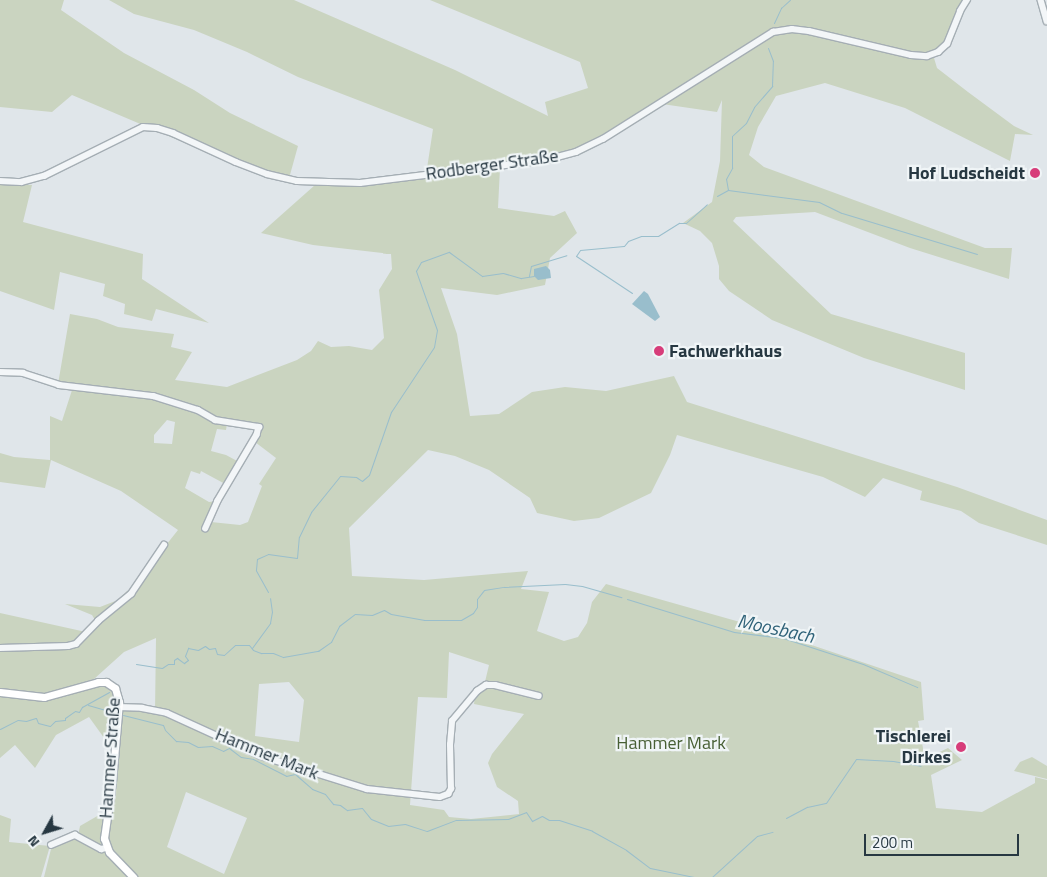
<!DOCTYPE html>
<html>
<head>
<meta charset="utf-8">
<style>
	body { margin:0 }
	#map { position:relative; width:1047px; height:877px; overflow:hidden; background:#e0e6ea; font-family:"Titillium Web",sans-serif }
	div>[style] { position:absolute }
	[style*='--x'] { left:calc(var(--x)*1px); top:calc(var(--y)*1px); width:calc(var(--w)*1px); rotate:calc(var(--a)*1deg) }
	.green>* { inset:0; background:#cad4c0 }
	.water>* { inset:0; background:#99becc }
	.stream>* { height:1px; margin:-0.5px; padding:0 0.5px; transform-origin:0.5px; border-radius:0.5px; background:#99becc }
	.roads { filter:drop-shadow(1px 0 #a5aeb4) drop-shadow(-1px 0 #a5aeb4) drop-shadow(0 1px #a5aeb4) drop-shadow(0 -1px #a5aeb4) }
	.minor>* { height:5.5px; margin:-2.75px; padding:0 2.75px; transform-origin:2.75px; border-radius:2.75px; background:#f3f6f8 }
	.major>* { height:7px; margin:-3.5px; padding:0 3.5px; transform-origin:3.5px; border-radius:3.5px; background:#fff }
	.dots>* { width:14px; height:14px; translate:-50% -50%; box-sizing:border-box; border:2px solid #f0f5f7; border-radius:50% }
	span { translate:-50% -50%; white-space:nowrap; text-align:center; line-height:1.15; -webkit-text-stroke:4.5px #f0f5f7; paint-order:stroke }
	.street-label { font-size:18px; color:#273842 }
	.poi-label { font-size:18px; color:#273842; font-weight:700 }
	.right { translate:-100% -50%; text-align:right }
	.left { translate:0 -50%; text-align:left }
	.park-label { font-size:18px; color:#475f34 }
	.water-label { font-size:19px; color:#2f6279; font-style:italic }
	.north { position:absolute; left:20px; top:807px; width:50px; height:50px; -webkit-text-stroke:4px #f0f5f7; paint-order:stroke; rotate:231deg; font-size:14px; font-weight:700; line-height:20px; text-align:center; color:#273842 }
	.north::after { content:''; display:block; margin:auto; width:18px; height:22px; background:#273842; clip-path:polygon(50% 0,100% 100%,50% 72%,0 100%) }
	.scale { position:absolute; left:864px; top:834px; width:155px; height:22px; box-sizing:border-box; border:2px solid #273842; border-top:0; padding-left:6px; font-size:15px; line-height:18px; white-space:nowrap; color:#273842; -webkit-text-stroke:4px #f0f5f7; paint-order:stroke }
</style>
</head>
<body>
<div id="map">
	<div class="green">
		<div style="clip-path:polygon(0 0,64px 0,61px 10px,124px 53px,194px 90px,230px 113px,298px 146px,288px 182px,237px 165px,72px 95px,52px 112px,0 107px)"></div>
		<div style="clip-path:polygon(109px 0,294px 0,455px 70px,548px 116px,545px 102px,588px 88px,580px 62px,430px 0,964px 0,948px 38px,942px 46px,925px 55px,802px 28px,785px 27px,771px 30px,596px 142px,550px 159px,426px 175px,433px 129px,298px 77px,247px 52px,194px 30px,134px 14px)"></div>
		<div style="clip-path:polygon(783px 32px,820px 35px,915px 59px,934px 58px,937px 68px,968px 92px,1014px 126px,1033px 135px,1015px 134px,1010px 161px,905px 108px,825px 83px,776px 96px,758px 127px,749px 155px,764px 167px,985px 248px,1012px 248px,1009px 279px,910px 248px,815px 212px,736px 217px,733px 221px,831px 314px,965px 353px,965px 390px,864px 358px,772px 320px,729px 291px,719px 279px,719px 266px,712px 243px,700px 231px,683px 223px,712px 202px,720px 161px,722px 100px,717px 112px,662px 104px,763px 40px)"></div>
		<div style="clip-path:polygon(evenodd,500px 168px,498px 208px,554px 216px,565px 211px,577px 233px,550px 258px,545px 285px,497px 295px,441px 288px,457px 334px,470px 416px,499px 414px,532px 392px,565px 387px,606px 391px,674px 376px,687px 402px,957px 487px,1047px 520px,1047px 545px,979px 523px,961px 511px,920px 500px,922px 491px,883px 478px,865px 497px,823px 477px,677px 435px,670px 455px,651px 493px,599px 518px,574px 521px,537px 513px,530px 498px,489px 470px,455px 456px,428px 450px,349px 528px,352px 576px,424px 580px,528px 571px,521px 589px,549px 592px,537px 631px,564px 641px,578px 637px,587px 623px,592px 602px,606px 584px,761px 628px,921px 682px,924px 720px,918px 721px,925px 759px,948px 748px,962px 760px,931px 775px,936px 808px,982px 812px,1035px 783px,1035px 777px,1047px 780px,1047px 877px,44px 877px,52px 845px,74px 836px,107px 854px,107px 834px,120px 709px,155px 711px,156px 638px,124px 652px,94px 679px,41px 696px,0 690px,0 613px,86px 632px,95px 620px,92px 615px,65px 604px,100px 607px,118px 600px,127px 591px,136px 588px,151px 564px,178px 530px,121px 491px,51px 460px,45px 488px,0 482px,0 453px,14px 457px,50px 460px,50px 416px,62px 421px,73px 387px,58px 384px,70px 314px,97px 319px,118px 327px,174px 334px,171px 347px,192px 352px,175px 380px,227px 387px,297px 360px,311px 351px,318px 341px,331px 347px,349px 346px,372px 350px,384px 338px,379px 290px,392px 269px,391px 254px,313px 245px,261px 233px,315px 185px,343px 185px,500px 168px,167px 420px,175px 422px,172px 444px,154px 443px,154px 435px,167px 420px,500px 168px,227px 424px,258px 428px,239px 462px,226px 455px,211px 451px,217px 429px,226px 430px,227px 424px,500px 168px,255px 442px,276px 458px,259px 484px,262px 486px,248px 522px,240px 525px,211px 522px,220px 501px,255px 442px,500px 168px,191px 471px,200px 474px,201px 471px,227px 485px,217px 501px,209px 502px,185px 488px,191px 471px,500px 168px,449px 652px,489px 665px,484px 686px,475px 696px,474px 704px,524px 714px,492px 754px,488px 763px,497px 787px,518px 801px,519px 814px,471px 819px,449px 817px,444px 810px,410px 805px,418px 697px,447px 698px,449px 652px,500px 168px,289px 682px,304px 700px,299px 742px,255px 736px,259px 684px,289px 682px,500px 168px,186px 792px,247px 818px,224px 874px,167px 847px,186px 792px)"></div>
		<div style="clip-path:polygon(0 183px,32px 185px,23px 222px,143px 254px,142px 279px,209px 323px,156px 309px,152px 321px,124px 314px,125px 304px,103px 296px,105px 284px,60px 272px,54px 310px,0 291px)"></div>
		<div style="clip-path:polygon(102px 685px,109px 688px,114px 695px,116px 707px,112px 749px,89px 717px,56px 735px,35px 768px,15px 745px,0 758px,0 696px,40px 701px,81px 688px)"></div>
		<div style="clip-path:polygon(1032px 757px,1047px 766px,1047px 779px,1014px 771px,1020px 762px)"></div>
		<div style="clip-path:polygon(106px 811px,102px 845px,100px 846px,78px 836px,80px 826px)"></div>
		<div style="clip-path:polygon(0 815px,11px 819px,9px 842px,50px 846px,41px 877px,0 877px)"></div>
	</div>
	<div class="water">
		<div style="clip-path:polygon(546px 266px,550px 270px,551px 278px,538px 280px,534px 276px,534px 269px)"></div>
		<div style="clip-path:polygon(644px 291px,648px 294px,660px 317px,655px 321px,632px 304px)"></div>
	</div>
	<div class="stream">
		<div style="--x:774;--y:23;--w:17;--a:-65"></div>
		<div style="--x:781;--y:8;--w:12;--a:-42"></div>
		<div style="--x:728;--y:190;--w:11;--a:-100"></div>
		<div style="--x:726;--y:179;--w:13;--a:-61"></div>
		<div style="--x:732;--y:168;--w:32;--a:-90"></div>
		<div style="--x:732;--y:136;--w:19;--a:-43"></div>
		<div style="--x:746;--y:123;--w:18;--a:-63"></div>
		<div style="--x:754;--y:107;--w:28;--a:-49"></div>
		<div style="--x:772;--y:86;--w:25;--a:-88"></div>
		<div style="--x:773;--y:61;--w:14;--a:-111"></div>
		<div style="--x:717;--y:196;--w:13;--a:-29"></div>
		<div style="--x:728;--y:190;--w:92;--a:7.5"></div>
		<div style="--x:819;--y:202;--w:25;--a:26"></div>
		<div style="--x:842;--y:213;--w:141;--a:16.9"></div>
		<div style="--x:529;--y:276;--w:10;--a:-79"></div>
		<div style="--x:531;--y:266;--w:37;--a:-17"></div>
		<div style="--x:632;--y:293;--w:67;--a:-146.5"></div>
		<div style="--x:576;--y:256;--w:7;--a:-56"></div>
		<div style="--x:580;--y:250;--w:44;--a:-5.2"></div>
		<div style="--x:624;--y:246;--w:6;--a:-51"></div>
		<div style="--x:628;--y:241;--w:14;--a:-21"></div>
		<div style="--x:641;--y:236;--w:17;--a:0"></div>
		<div style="--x:658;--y:236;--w:25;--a:-32"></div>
		<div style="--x:679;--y:223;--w:7;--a:0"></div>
		<div style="--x:686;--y:223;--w:28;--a:-42"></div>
		<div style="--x:268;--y:592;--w:25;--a:-119"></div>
		<div style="--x:256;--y:570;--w:11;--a:-85"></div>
		<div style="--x:257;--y:559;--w:12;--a:-24"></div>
		<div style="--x:268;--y:554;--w:29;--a:8"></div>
		<div style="--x:297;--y:558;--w:21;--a:-85"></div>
		<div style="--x:299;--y:537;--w:28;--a:-64"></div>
		<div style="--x:311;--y:512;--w:46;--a:-51.1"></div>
		<div style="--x:340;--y:476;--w:16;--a:4"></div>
		<div style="--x:356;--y:477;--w:7;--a:34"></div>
		<div style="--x:362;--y:481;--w:9;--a:-41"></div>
		<div style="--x:369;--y:475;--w:67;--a:-70.8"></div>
		<div style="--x:391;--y:412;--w:78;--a:-56.5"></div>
		<div style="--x:434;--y:347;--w:17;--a:-80"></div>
		<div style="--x:437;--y:330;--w:63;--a:-109.6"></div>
		<div style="--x:416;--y:271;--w:10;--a:-61"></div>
		<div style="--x:421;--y:262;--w:30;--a:-20"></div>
		<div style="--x:449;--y:252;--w:41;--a:36"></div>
		<div style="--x:482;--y:276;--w:21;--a:-8"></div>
		<div style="--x:503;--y:273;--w:19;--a:16"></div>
		<div style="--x:521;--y:278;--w:13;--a:-9"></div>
		<div style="--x:627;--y:599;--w:112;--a:17.1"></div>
		<div style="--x:734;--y:632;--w:49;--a:7"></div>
		<div style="--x:783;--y:638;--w:84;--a:18"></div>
		<div style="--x:863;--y:664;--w:59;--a:23.1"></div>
		<div style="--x:252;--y:648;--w:31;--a:-54"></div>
		<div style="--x:270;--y:623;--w:11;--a:-80"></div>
		<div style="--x:272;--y:612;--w:14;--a:-98"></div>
		<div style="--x:136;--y:664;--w:26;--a:9"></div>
		<div style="--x:162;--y:668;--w:7;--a:-34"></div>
		<div style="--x:168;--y:664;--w:6;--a:0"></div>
		<div style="--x:174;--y:664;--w:4;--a:-90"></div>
		<div style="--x:174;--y:660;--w:4;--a:-34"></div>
		<div style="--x:177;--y:658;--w:9;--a:36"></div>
		<div style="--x:184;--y:663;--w:5;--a:-37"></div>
		<div style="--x:188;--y:660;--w:5;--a:-127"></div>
		<div style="--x:185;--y:656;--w:9;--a:-69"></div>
		<div style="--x:188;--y:648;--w:10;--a:11"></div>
		<div style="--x:198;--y:650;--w:8;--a:-30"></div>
		<div style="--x:205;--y:646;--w:5;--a:37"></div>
		<div style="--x:209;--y:649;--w:6;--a:-9"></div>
		<div style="--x:215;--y:648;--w:6;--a:72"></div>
		<div style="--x:217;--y:654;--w:7;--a:8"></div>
		<div style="--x:224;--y:655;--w:15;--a:-42"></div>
		<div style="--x:235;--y:645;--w:14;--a:0"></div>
		<div style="--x:249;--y:645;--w:6;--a:51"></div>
		<div style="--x:253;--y:650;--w:9;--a:21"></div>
		<div style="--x:261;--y:653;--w:12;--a:0"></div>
		<div style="--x:273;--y:653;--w:11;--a:22"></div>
		<div style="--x:283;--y:657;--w:36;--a:-10"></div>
		<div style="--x:318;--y:651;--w:16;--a:-35"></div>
		<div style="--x:331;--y:642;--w:18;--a:-63"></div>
		<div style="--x:339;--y:626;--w:20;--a:-37"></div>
		<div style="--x:355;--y:614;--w:17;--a:3"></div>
		<div style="--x:372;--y:615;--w:13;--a:-23"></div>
		<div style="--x:384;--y:610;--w:8;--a:30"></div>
		<div style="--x:391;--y:614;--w:34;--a:10"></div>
		<div style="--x:424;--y:620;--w:37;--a:0"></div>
		<div style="--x:461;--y:620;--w:14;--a:-30"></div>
		<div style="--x:473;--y:613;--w:7;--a:-56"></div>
		<div style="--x:477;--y:607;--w:8;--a:-90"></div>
		<div style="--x:477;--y:599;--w:11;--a:-52"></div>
		<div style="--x:484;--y:590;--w:20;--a:-9"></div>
		<div style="--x:504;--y:587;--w:61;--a:-2.8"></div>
		<div style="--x:565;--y:584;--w:17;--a:7"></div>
		<div style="--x:582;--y:586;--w:41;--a:15.8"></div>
		<div style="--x:88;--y:705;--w:19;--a:16"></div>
		<div style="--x:106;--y:710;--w:8;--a:40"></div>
		<div style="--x:123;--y:715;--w:41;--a:14"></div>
		<div style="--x:163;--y:725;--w:5;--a:68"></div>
		<div style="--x:165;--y:730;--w:16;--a:45"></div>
		<div style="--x:176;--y:741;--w:12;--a:5"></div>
		<div style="--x:188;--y:742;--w:11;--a:27"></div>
		<div style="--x:198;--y:747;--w:14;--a:-4"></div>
		<div style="--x:212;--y:746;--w:12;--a:24"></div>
		<div style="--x:223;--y:751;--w:7;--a:-27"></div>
		<div style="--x:229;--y:748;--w:15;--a:37"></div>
		<div style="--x:241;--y:757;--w:12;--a:9"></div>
		<div style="--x:253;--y:759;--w:37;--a:27"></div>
		<div style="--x:286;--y:776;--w:9;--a:-13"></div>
		<div style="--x:295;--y:774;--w:23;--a:41"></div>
		<div style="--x:312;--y:789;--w:14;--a:21"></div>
		<div style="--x:325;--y:794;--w:13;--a:51"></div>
		<div style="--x:333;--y:804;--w:7;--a:8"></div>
		<div style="--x:340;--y:805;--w:9;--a:36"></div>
		<div style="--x:347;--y:810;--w:15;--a:-8"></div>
		<div style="--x:362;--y:808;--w:14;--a:51"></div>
		<div style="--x:371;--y:819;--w:18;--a:22"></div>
		<div style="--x:388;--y:826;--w:17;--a:-7"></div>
		<div style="--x:405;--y:824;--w:23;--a:18"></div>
		<div style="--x:427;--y:831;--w:31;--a:-21"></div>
		<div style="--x:456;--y:820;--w:52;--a:-1.1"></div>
		<div style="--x:508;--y:819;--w:19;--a:-21"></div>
		<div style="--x:526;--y:812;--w:11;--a:56"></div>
		<div style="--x:532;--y:821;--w:11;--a:-27"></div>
		<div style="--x:542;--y:816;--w:8;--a:30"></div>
		<div style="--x:549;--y:820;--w:10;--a:0"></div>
		<div style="--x:559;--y:820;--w:35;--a:18"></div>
		<div style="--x:592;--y:831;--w:39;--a:29"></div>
		<div style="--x:626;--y:850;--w:30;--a:37"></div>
		<div style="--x:650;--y:868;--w:45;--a:11.6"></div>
		<div style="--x:0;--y:729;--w:20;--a:-27"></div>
		<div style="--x:18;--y:720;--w:8;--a:7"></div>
		<div style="--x:26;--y:721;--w:10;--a:-17"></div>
		<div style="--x:36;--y:718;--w:5;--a:68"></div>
		<div style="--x:38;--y:723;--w:12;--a:14"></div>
		<div style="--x:50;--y:726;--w:7;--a:-45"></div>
		<div style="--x:55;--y:721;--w:10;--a:-6"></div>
		<div style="--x:65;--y:720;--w:2;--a:-90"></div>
		<div style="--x:65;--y:718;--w:12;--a:-35"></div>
		<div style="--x:75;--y:711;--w:4;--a:14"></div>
		<div style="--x:79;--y:712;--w:6;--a:-59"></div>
		<div style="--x:82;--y:707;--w:31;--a:-29"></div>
		<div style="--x:786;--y:818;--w:24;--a:-28"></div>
		<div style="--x:807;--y:807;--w:19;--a:-12"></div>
		<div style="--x:826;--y:803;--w:53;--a:-55.7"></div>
		<div style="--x:856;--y:759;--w:37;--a:3"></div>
		<div style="--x:893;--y:761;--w:28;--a:10"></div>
		<div style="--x:712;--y:877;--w:61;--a:-42.3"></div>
		<div style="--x:757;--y:836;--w:16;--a:-15"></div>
	</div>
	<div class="roads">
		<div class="minor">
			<div style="--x:1041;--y:0;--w:22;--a:74"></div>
			<div style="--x:0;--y:181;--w:21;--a:3"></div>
			<div style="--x:21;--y:182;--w:24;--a:-15"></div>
			<div style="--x:44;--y:176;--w:110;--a:-26.3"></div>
			<div style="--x:143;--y:127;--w:14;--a:4"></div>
			<div style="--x:157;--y:128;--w:17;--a:17"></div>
			<div style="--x:173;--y:133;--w:69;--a:24.7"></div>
			<div style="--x:236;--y:162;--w:33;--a:21"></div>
			<div style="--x:267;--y:174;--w:31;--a:13"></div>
			<div style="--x:297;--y:181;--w:63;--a:1.8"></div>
			<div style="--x:360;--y:183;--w:187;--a:-7"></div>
			<div style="--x:546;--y:160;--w:31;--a:-15"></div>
			<div style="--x:576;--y:152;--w:30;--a:-26"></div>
			<div style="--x:603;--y:139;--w:201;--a:-32.2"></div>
			<div style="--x:773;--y:32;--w:19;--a:-9"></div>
			<div style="--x:792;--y:29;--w:17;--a:7"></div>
			<div style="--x:809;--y:31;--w:105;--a:13.2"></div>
			<div style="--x:911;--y:55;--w:16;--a:4"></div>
			<div style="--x:927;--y:56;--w:12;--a:-20"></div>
			<div style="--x:938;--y:52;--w:12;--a:-42"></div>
			<div style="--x:947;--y:44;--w:35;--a:-68"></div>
			<div style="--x:960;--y:11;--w:13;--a:-58"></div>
			<div style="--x:0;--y:372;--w:23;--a:2"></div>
			<div style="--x:23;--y:373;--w:38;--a:18"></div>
			<div style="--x:59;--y:385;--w:95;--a:6.7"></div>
			<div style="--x:153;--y:396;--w:47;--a:17.3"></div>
			<div style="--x:198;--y:410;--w:20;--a:30"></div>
			<div style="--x:215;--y:420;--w:45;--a:9"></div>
			<div style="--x:259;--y:427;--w:8;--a:104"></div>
			<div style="--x:257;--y:435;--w:77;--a:120.6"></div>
			<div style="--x:218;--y:501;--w:30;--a:114"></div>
			<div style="--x:0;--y:648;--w:68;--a:-1.7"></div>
			<div style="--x:68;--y:646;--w:8;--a:-14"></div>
			<div style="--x:76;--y:644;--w:32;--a:-46"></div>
			<div style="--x:98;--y:621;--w:43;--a:-39.3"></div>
			<div style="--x:131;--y:594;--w:59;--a:-56"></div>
			<div style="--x:118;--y:707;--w:24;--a:2"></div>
			<div style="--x:142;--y:708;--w:25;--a:11"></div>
			<div style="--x:167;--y:713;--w:103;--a:24.6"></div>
			<div style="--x:261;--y:756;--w:111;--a:17.3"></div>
			<div style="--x:367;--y:789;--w:73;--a:6.3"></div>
			<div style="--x:440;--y:797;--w:9;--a:-21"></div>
			<div style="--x:448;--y:794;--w:6;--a:-59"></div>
			<div style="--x:451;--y:789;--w:44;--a:-91.3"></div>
			<div style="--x:450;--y:745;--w:24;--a:-85"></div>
			<div style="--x:452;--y:721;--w:39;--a:-50"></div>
			<div style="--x:477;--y:691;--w:11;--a:-34"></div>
			<div style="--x:486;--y:685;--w:9;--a:0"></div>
			<div style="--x:495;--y:685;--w:45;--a:14"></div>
			<div style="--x:51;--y:845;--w:26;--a:-23"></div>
			<div style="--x:75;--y:835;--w:30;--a:28"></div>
			<div style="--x:101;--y:849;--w:5;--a:-11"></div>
		</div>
		<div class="major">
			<div style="--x:0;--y:692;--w:44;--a:6.5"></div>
			<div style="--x:44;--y:697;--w:56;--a:-15.5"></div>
			<div style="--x:98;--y:682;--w:8;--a:0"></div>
			<div style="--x:106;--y:682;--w:11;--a:34"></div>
			<div style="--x:115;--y:688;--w:15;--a:74"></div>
			<div style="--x:119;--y:702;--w:80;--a:95"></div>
			<div style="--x:112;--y:782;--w:57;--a:98.1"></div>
			<div style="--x:104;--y:838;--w:15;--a:70"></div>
			<div style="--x:109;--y:852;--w:35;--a:46"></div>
		</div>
	</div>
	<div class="dots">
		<div style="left:1035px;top:173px;background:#d73d7a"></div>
		<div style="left:659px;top:351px;background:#d73d7a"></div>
		<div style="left:961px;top:747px;background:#d73d7a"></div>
	</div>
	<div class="street-label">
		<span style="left:492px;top:165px;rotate:-8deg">Rodberger Straße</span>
		<span style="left:267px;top:754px;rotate:22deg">Hammer Mark</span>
		<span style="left:110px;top:758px;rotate:-86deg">Hammer Straße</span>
	</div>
	<div class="poi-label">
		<span class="right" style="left:1025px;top:173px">Hof Ludscheidt</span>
		<span class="left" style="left:669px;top:351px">Fachwerkhaus</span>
		<span class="right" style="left:951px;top:747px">Tischlerei<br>Dirkes</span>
	</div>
	<div class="park-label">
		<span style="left:671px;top:743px">Hammer Mark</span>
	</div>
	<div class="water-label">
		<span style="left:776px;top:628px;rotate:12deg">Moosbach</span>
	</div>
	<div class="north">N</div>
	<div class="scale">200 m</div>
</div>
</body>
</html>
